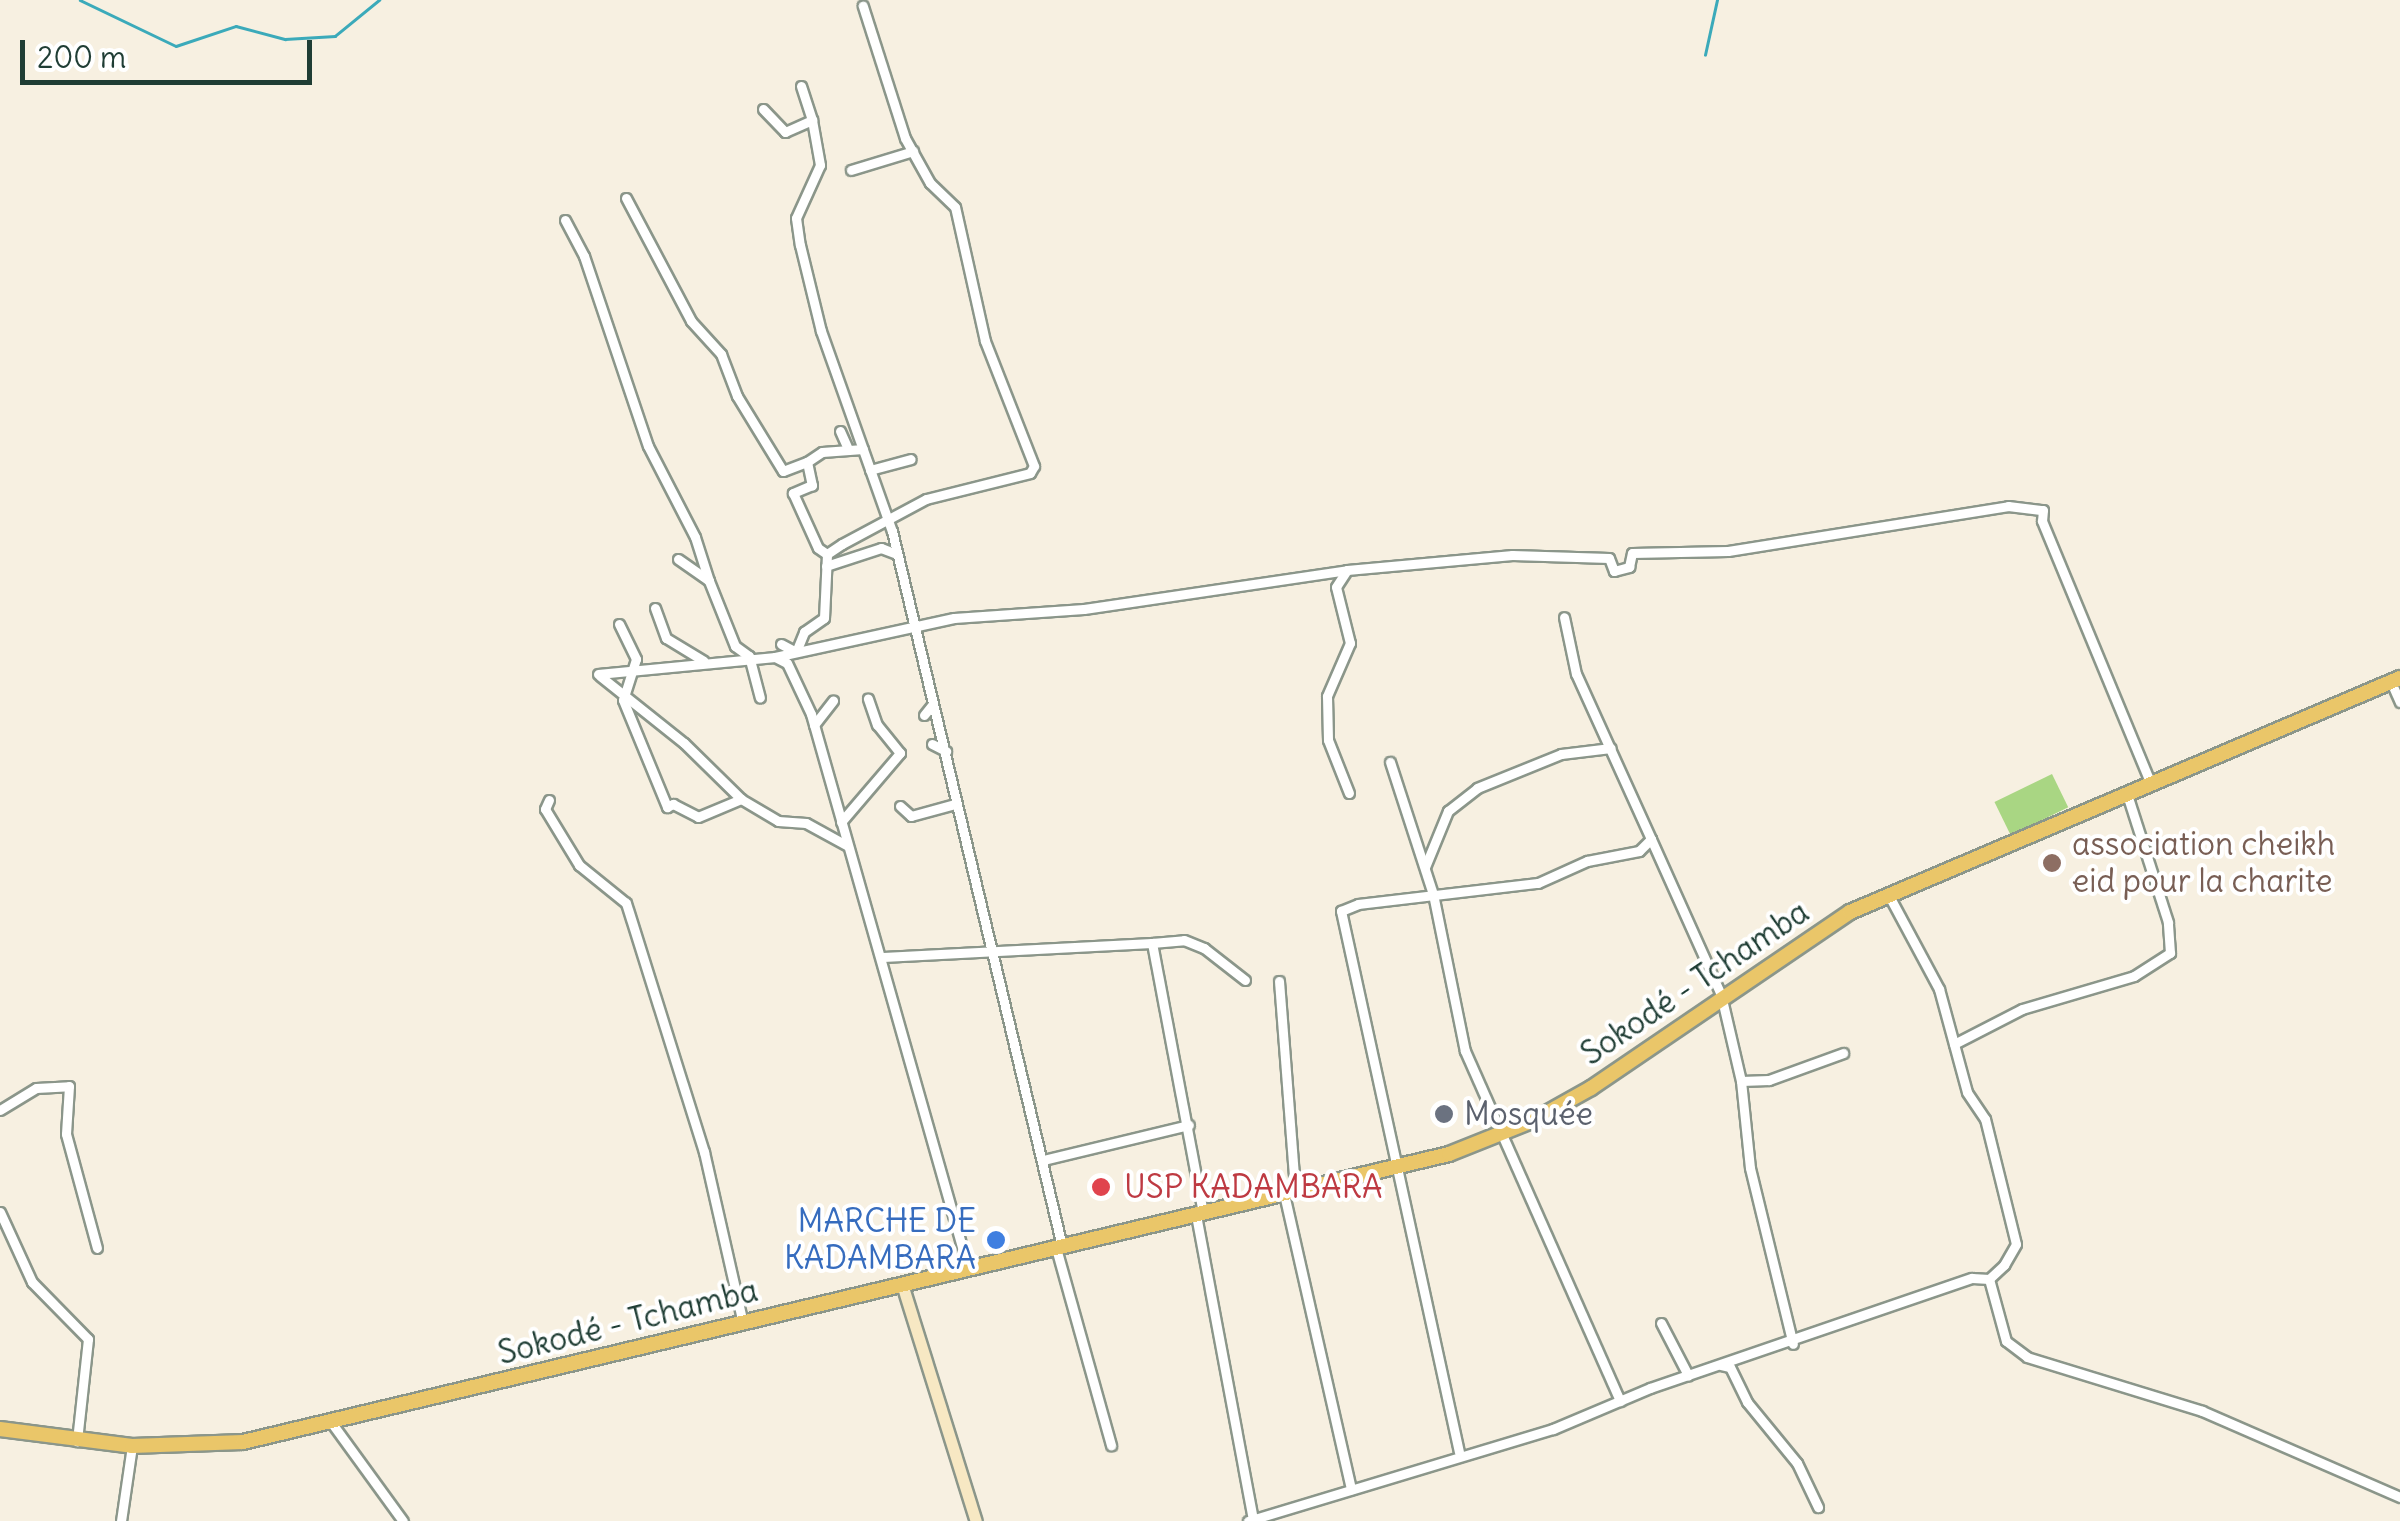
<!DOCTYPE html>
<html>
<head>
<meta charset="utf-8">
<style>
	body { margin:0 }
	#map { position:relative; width:2400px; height:1521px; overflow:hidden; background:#f7f0e1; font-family:Delius,sans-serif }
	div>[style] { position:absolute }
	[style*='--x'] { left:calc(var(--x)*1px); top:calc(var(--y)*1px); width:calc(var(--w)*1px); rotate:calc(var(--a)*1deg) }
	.green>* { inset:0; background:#a9d683; transform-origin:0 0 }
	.stream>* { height:2.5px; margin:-1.25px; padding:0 1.25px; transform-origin:1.25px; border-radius:1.25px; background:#3baaba }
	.roads { filter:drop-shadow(2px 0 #8b968a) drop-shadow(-2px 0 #8b968a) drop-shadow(0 2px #8b968a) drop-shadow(0 -2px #8b968a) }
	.street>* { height:9px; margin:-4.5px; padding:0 4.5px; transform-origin:4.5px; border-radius:4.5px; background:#fff }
	.secondary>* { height:11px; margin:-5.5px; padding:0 5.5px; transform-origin:5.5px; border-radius:5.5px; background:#f7e8c3 }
	.primary>* { height:14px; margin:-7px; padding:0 7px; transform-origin:7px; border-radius:7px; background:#eac669 }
	.dots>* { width:28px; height:28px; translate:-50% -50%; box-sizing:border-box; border:5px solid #fff; border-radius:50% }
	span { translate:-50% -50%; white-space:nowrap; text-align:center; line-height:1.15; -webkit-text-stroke:8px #fff; paint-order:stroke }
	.education-label { font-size:32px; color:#785e54 }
	.left { translate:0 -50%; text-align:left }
	.street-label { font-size:32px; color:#1f3d34 }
	.worship-label { font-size:32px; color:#5b616d }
	.health-label { font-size:32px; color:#be3a42 }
	.shop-label { font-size:32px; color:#366cbe }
	.right { translate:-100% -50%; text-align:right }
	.scale { position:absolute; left:20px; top:40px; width:292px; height:45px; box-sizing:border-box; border:5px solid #1f3d34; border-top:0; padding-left:12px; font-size:30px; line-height:35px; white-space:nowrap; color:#1f3d34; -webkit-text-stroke:8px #fff; paint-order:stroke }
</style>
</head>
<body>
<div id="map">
	<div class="green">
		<div style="left:2052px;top:774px;width:37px;height:64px;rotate:64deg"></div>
	</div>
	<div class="stream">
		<div style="--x:80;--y:0;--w:106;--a:25.6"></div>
		<div style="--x:176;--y:46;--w:63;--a:-18.4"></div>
		<div style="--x:236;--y:26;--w:51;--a:14.9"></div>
		<div style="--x:285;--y:39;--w:50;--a:-3.4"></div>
		<div style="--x:335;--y:36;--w:57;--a:-39.3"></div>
		<div style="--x:1705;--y:55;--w:56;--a:-77.7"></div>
	</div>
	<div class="roads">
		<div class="street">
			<div style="--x:801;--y:86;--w:36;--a:72"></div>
			<div style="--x:763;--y:109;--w:32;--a:46"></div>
			<div style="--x:785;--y:132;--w:30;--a:-24"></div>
			<div style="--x:812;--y:120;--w:46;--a:79.9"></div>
			<div style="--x:820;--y:165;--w:58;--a:114.4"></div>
			<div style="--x:796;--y:218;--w:27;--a:82"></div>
			<div style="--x:800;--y:245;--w:89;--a:76.3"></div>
			<div style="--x:821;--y:331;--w:212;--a:70.5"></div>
			<div style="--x:892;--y:531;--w:735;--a:76.63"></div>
			<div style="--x:851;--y:170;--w:65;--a:-17"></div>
			<div style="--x:626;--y:198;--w:139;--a:62.1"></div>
			<div style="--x:691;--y:321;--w:45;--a:47.7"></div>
			<div style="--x:721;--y:354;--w:45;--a:69.1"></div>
			<div style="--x:737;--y:396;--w:88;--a:58.5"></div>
			<div style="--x:783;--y:471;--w:26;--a:-21"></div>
			<div style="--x:807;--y:462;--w:24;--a:78"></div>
			<div style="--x:812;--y:485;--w:21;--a:157"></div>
			<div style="--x:793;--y:493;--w:60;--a:65.6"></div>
			<div style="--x:818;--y:548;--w:11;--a:34"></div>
			<div style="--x:565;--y:220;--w:41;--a:62.2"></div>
			<div style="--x:584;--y:256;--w:200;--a:71.4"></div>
			<div style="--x:648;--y:446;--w:102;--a:62.7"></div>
			<div style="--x:695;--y:537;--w:46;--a:72.3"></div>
			<div style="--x:840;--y:431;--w:17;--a:66"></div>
			<div style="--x:807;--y:462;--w:18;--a:-34"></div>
			<div style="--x:822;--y:452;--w:41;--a:-4.2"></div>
			<div style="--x:870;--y:470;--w:42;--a:-15"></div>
			<div style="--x:678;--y:559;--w:38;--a:35"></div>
			<div style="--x:709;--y:581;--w:70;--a:68.2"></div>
			<div style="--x:735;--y:646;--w:17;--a:36"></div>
			<div style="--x:749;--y:656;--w:43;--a:75.3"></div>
			<div style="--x:826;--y:566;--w:58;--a:-18.1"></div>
			<div style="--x:881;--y:548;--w:17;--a:21"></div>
			<div style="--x:1347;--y:570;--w:20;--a:123"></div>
			<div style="--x:1336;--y:587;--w:58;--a:76"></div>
			<div style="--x:1350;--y:643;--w:58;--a:113.5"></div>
			<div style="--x:1327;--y:696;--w:44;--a:88.7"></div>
			<div style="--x:1328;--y:740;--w:57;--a:68.4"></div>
			<div style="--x:655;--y:608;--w:32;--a:70"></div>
			<div style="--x:666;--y:638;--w:44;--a:31.2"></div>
			<div style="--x:619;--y:624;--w:39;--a:64"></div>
			<div style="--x:636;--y:659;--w:43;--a:107.6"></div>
			<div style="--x:623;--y:700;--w:116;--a:67.6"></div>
			<div style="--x:667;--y:807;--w:7;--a:-27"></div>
			<div style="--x:673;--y:804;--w:28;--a:27"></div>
			<div style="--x:698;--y:817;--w:47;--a:-22.7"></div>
			<div style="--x:741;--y:799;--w:43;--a:30.7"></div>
			<div style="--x:778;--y:821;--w:28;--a:4"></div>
			<div style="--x:806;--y:823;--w:46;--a:28.8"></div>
			<div style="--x:781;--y:644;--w:17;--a:28"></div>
			<div style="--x:796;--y:652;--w:22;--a:-68"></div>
			<div style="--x:804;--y:632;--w:24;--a:-35"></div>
			<div style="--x:824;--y:618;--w:64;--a:-87.3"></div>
			<div style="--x:827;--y:554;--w:18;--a:-34"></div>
			<div style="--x:842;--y:544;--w:95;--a:-28.2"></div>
			<div style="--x:926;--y:499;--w:107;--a:-14"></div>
			<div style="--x:1030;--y:473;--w:8;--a:-60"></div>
			<div style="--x:1034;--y:466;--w:134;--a:-111.4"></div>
			<div style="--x:985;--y:341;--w:137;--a:-102.6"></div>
			<div style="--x:955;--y:207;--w:35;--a:-136"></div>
			<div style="--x:930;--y:183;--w:51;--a:-119.1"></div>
			<div style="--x:905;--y:138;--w:139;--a:-107.7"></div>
			<div style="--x:775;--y:657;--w:13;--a:27"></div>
			<div style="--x:787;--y:663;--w:56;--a:64.8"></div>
			<div style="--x:811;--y:714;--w:576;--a:74.18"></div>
			<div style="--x:598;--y:674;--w:178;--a:-5.5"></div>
			<div style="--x:775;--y:657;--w:183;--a:-12.3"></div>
			<div style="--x:954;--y:618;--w:130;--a:-4"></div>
			<div style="--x:1084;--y:609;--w:266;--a:-8.4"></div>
			<div style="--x:1347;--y:570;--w:166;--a:-5.2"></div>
			<div style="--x:1512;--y:555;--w:97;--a:1.8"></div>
			<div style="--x:1609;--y:558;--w:14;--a:69"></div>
			<div style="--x:1614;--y:571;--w:16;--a:-15"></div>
			<div style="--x:1629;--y:567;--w:14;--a:-78"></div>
			<div style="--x:1632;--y:553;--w:96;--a:-1.2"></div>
			<div style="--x:1728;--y:551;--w:284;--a:-9.1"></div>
			<div style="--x:2008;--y:506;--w:35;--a:7"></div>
			<div style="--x:2043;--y:510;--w:11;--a:95"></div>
			<div style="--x:2042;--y:521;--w:285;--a:67.5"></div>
			<div style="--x:600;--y:676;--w:107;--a:38.6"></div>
			<div style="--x:684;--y:743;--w:80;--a:44.5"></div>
			<div style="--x:2391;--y:682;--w:22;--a:66"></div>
			<div style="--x:924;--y:715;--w:14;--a:-51"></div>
			<div style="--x:814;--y:725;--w:31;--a:-52"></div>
			<div style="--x:932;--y:744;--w:16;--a:27"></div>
			<div style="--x:1390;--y:762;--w:139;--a:72"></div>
			<div style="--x:1433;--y:894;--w:160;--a:78.5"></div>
			<div style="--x:1465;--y:1051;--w:383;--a:66.1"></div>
			<div style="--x:549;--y:800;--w:10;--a:114"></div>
			<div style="--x:545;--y:809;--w:66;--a:58.7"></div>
			<div style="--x:579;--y:865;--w:60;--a:39"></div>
			<div style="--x:626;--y:903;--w:261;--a:72.6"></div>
			<div style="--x:704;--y:1152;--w:175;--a:77.2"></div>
			<div style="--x:900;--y:806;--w:15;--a:42"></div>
			<div style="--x:911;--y:816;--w:46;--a:-15.3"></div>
			<div style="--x:841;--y:822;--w:91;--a:-49.5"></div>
			<div style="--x:900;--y:753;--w:36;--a:-129"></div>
			<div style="--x:877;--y:725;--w:28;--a:-109"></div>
			<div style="--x:1651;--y:839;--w:171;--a:65.8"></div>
			<div style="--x:1721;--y:995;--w:88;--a:76.9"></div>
			<div style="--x:1741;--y:1081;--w:87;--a:84.1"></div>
			<div style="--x:1750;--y:1168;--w:181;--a:76.3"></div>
			<div style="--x:1425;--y:867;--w:61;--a:-67.7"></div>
			<div style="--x:1448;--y:811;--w:37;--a:-38"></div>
			<div style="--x:1477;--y:788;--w:91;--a:-22"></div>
			<div style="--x:1561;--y:754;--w:50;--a:-6.8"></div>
			<div style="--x:1152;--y:943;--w:32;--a:-5"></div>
			<div style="--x:1184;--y:940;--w:22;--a:22"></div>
			<div style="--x:1204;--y:948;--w:52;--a:38"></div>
			<div style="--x:883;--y:957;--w:269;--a:-3"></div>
			<div style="--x:1152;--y:943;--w:275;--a:79.3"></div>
			<div style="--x:1279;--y:981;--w:211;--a:85.6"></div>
			<div style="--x:1954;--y:1044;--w:76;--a:-27.2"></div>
			<div style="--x:2022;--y:1009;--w:117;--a:-16.4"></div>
			<div style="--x:2134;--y:976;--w:43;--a:-32.6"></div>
			<div style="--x:2170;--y:953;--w:31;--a:-94"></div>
			<div style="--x:2168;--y:922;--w:134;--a:-107.8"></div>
			<div style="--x:1741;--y:1081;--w:28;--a:-2"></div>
			<div style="--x:1769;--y:1080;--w:79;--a:-20"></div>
			<div style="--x:0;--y:1110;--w:42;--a:-31.4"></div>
			<div style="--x:36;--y:1088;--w:33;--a:-3"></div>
			<div style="--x:69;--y:1086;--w:48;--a:93.6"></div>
			<div style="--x:66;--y:1134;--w:118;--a:74.8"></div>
			<div style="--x:1043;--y:1160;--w:150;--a:-13.5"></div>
			<div style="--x:1284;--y:1194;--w:303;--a:77.2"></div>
			<div style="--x:0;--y:1212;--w:77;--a:65.4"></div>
			<div style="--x:32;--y:1282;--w:80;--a:45.5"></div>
			<div style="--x:88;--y:1339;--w:103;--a:96.2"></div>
			<div style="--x:1196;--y:1215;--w:311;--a:79.4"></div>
			<div style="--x:1056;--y:1248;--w:205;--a:74.4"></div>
			<div style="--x:1989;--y:1279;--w:64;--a:74.7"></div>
			<div style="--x:2006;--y:1341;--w:26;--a:37"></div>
			<div style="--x:2027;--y:1357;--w:183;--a:17.1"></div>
			<div style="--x:2202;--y:1411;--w:216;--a:23.5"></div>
			<div style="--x:1661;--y:1323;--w:59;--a:62.6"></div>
			<div style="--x:1721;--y:1365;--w:9;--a:13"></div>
			<div style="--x:1730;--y:1367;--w:39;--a:64"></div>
			<div style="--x:1747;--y:1402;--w:79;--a:50.7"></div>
			<div style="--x:1797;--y:1463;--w:49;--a:64.5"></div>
			<div style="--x:331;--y:1422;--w:122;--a:54"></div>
			<div style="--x:1459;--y:1452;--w:554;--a:-102.3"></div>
			<div style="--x:1341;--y:911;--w:18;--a:-22"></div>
			<div style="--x:1358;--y:904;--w:181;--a:-6.7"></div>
			<div style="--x:1538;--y:883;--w:54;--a:-24.2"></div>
			<div style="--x:1587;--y:861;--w:53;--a:-10.9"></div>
			<div style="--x:1639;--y:851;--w:17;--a:-45"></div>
			<div style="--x:1651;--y:839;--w:181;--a:-114.4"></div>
			<div style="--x:1576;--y:674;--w:58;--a:-101.9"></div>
			<div style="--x:121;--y:1521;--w:76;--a:-81.7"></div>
			<div style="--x:1248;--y:1521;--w:319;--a:-16.8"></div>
			<div style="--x:1553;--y:1429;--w:105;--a:-22.9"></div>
			<div style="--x:1650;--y:1388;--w:340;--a:-18.9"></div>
			<div style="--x:1972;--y:1278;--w:17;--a:3"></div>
			<div style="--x:1989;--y:1279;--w:21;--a:-43"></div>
			<div style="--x:2004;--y:1265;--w:24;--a:-60"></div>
			<div style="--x:2016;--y:1244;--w:129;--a:-103.9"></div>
			<div style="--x:1985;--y:1119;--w:32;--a:-124"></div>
			<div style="--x:1967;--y:1092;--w:107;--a:-105.2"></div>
			<div style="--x:1939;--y:989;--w:108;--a:-118.2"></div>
		</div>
		<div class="secondary">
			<div style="--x:902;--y:1284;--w:248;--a:72.7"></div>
		</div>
		<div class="primary">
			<div style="--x:0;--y:1429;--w:133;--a:7.3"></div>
			<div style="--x:132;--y:1446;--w:111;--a:-2.1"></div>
			<div style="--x:243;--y:1442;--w:1240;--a:-13.43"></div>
			<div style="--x:1449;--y:1154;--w:89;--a:-21.7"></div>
			<div style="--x:1532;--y:1121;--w:68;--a:-29.2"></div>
			<div style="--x:1591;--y:1088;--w:313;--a:-34.2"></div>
			<div style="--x:1850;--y:912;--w:598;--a:-23.05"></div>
		</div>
	</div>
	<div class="dots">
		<div style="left:2052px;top:863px;background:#8d6e63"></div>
		<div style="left:1444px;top:1114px;background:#6b7280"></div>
		<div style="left:1101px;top:1187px;background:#e0444e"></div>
		<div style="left:996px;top:1240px;background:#3f7fe0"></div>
	</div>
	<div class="education-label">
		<span class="left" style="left:2072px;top:863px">association cheikh<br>eid pour la charite</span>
	</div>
	<div class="street-label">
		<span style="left:1695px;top:983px;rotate:-34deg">Sokodé - Tchamba</span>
		<span style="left:628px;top:1322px;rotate:-14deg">Sokodé - Tchamba</span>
	</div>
	<div class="worship-label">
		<span class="left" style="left:1464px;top:1114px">Mosquée</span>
	</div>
	<div class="health-label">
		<span class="left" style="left:1124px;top:1187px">USP KADAMBARA</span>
	</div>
	<div class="shop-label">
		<span class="right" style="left:976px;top:1240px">MARCHE DE<br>KADAMBARA</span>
	</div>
	<div class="scale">200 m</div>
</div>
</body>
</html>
